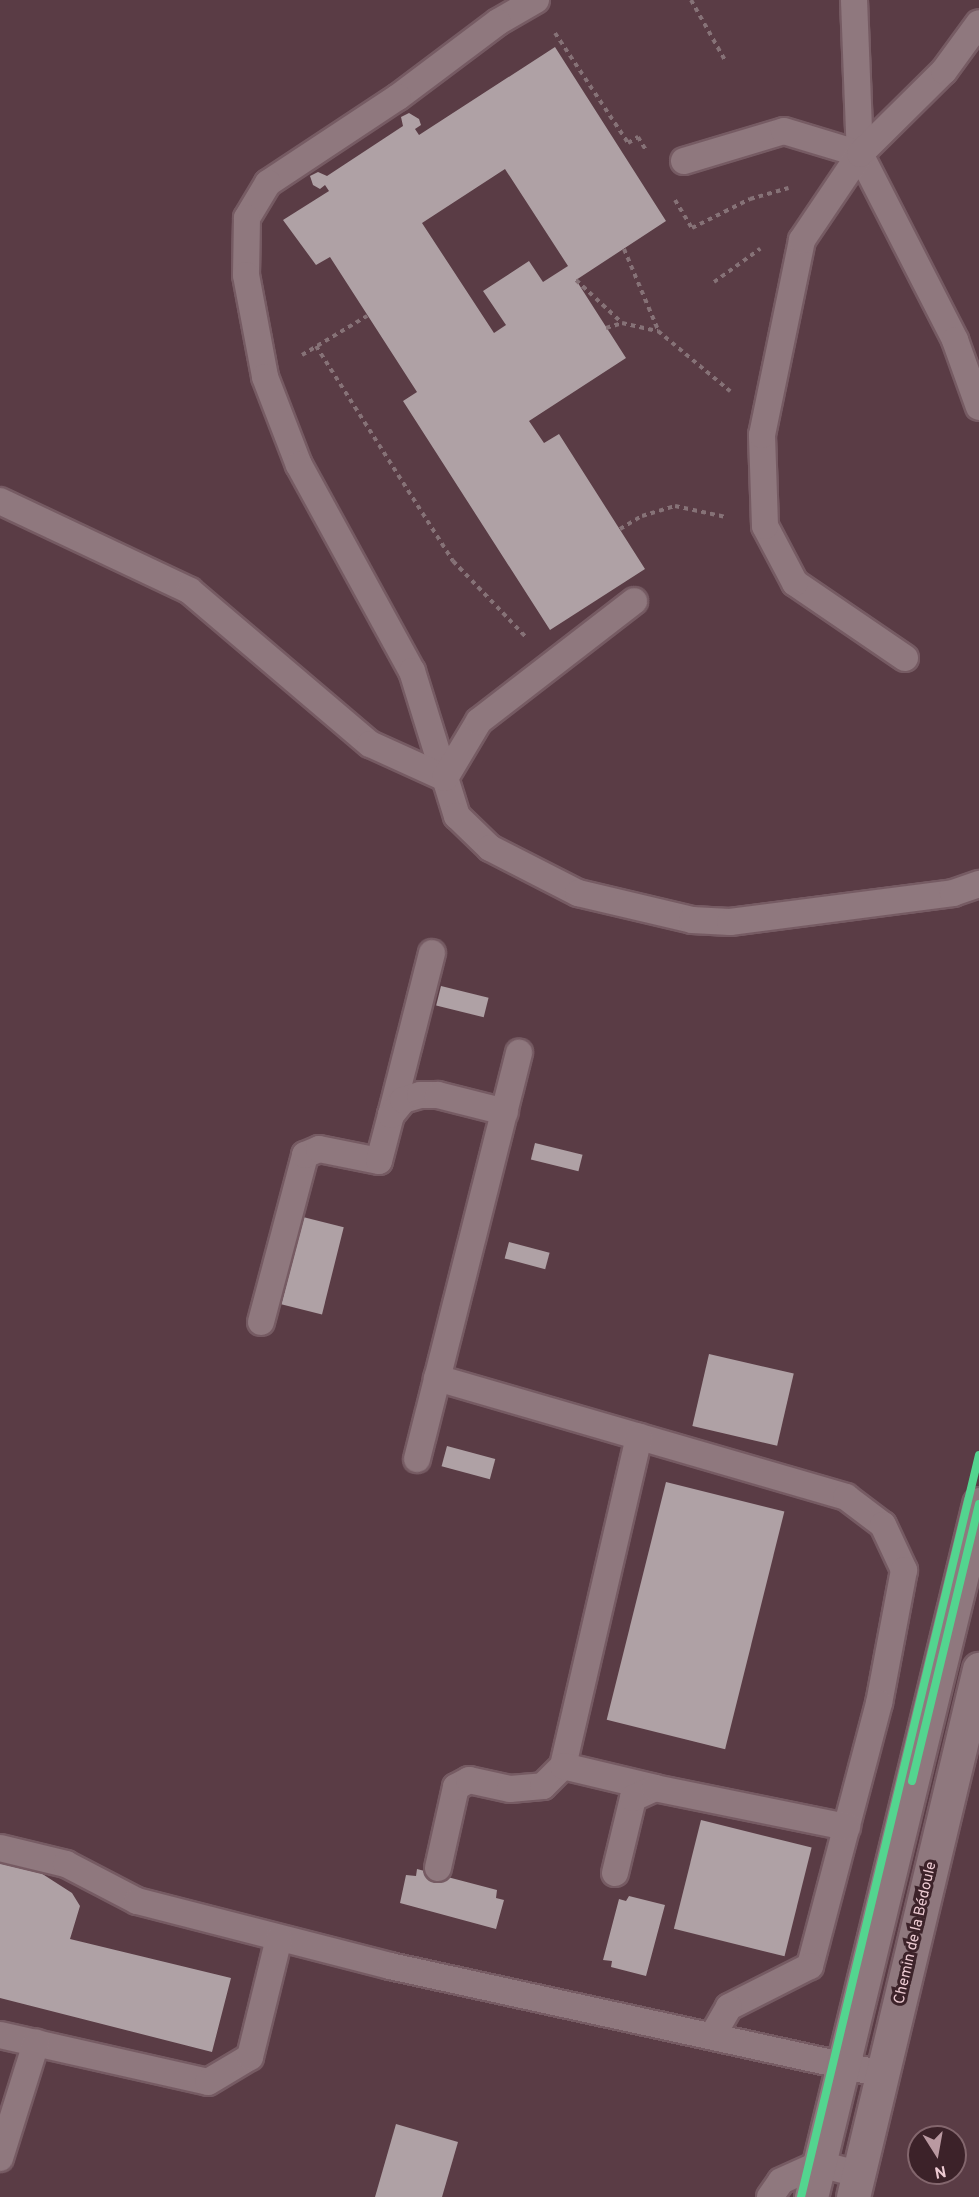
<!DOCTYPE html>
<html>
<head>
<meta charset="utf-8">
<style>
	body { margin:0 }
	#map { position:relative; width:979px; height:2197px; overflow:hidden; background:#5a3c45; font-family:Overpass,sans-serif }
	div>[style] { position:absolute }
	[style*='--x'] { left:calc(var(--x)*1px); top:calc(var(--y)*1px); width:calc(var(--w)*1px); rotate:calc(var(--a)*1deg) }
	.building>* { inset:0; background:#afa1a5; transform-origin:0 0 }
	.path>* { height:4px; margin-top:-2px; transform-origin:0; background:repeating-linear-gradient(90deg,#867277 0 4.5px,transparent 0 9px) }
	.roads { filter:drop-shadow(2px 0 #765b63) drop-shadow(-2px 0 #765b63) drop-shadow(0 2px #765b63) drop-shadow(0 -2px #765b63) }
	.service>* { height:26px; margin:-13px; padding:0 13px; transform-origin:13px; border-radius:13px; background:#8f787e }
	.tertiary>* { height:33px; margin:-16.5px; padding:0 16.5px; transform-origin:16.5px; border-radius:16.5px; background:#8f787e }
	.cycleway>* { height:8px; margin:-4px; padding:0 4px; transform-origin:4px; border-radius:4px; background:#53d58f }
	span { translate:-50% -50%; white-space:nowrap; text-align:center; line-height:1.15; -webkit-text-stroke:6px #3c2229; paint-order:stroke }
	.street-label { font-size:15px; color:#eecbd3 }
	.north { position:absolute; left:907px; top:2125px; width:60px; height:60px; box-sizing:border-box; background:#3c2229; border:2px solid #83666d; border-radius:50%; rotate:169deg; font-size:16px; font-weight:700; line-height:24px; text-align:center; color:#eecbd3 }
	.north::after { content:''; display:block; margin:auto; width:21px; height:27px; background:#ba99a1; clip-path:polygon(50% 0,100% 100%,50% 72%,0 100%) }
</style>
</head>
<body>
<div id="map">
	<div class="building">
		<div style="clip-path:polygon(evenodd,555px 47px,666px 221px,576px 280px,626px 358px,529px 421px,544px 443px,559px 434px,645px 569px,550px 630px,403px 401px,417px 392px,330px 257px,316px 265px,283px 220px,329px 191px,325px 185px,320px 189px,313px 185px,310px 176px,318px 172px,327px 176px,403px 126px,401px 117px,409px 113px,419px 119px,421px 125px,415px 129px,419px 135px,555px 47px,505px 169px,568px 266px,543px 282px,529px 261px,483px 291px,506px 325px,494px 333px,422px 223px,505px 169px)"></div>
		<div style="left:441px;top:986px;width:49px;height:20px;rotate:14deg"></div>
		<div style="left:535px;top:1143px;width:49px;height:17px;rotate:14deg"></div>
		<div style="left:303px;top:1217px;width:42px;height:90px;rotate:14deg"></div>
		<div style="left:509px;top:1242px;width:42px;height:17px;rotate:15deg"></div>
		<div style="left:709px;top:1354px;width:87px;height:74px;rotate:13deg"></div>
		<div style="left:447px;top:1446px;width:50px;height:21px;rotate:15deg"></div>
		<div style="left:666px;top:1482px;width:122px;height:245px;rotate:14deg"></div>
		<div style="left:701px;top:1820px;width:114px;height:112px;rotate:14deg"></div>
		<div style="clip-path:polygon(0 1860px,30px 1866px,72px 1893px,80px 1906px,70px 1939px,231px 1978px,212px 2052px,0 1998px)"></div>
		<div style="clip-path:polygon(417px 1869px,497px 1890px,496px 1898px,504px 1900px,496px 1929px,400px 1903px,406px 1875px,416px 1876px)"></div>
		<div style="clip-path:polygon(629px 1896px,665px 1905px,646px 1976px,611px 1967px,612px 1961px,603px 1960px,619px 1899px,626px 1901px)"></div>
		<div style="clip-path:polygon(396px 2124px,458px 2142px,442px 2197px,375px 2197px)"></div>
	</div>
	<div class="path">
		<div style="--x:691;--y:0;--w:71;--a:60.6"></div>
		<div style="--x:555;--y:33;--w:132;--a:56.4"></div>
		<div style="--x:628;--y:143;--w:12;--a:-31"></div>
		<div style="--x:638;--y:137;--w:17;--a:59"></div>
		<div style="--x:675;--y:200;--w:33;--a:59"></div>
		<div style="--x:692;--y:228;--w:65;--a:-26.6"></div>
		<div style="--x:750;--y:199;--w:40;--a:-16"></div>
		<div style="--x:624;--y:249;--w:88;--a:67.2"></div>
		<div style="--x:576;--y:280;--w:62;--a:43"></div>
		<div style="--x:714;--y:282;--w:57;--a:-35.7"></div>
		<div style="--x:606;--y:328;--w:17;--a:-17"></div>
		<div style="--x:622;--y:323;--w:37;--a:13"></div>
		<div style="--x:658;--y:331;--w:94;--a:39.8"></div>
		<div style="--x:316;--y:346;--w:255;--a:57.5"></div>
		<div style="--x:453;--y:561;--w:104;--a:46.2"></div>
		<div style="--x:302;--y:355;--w:76;--a:-31"></div>
		<div style="--x:620;--y:529;--w:26;--a:-31"></div>
		<div style="--x:642;--y:516;--w:34;--a:-17"></div>
		<div style="--x:675;--y:506;--w:52;--a:12.2"></div>
	</div>
	<div class="roads">
		<div class="service">
			<div style="--x:536;--y:0;--w:44;--a:149.9"></div>
			<div style="--x:498;--y:22;--w:125;--a:143.1"></div>
			<div style="--x:398;--y:97;--w:156;--a:146.5"></div>
			<div style="--x:268;--y:183;--w:41;--a:121"></div>
			<div style="--x:247;--y:218;--w:57;--a:91"></div>
			<div style="--x:246;--y:275;--w:104;--a:79.4"></div>
			<div style="--x:265;--y:377;--w:94;--a:68.9"></div>
			<div style="--x:299;--y:465;--w:235;--a:61.3"></div>
			<div style="--x:412;--y:671;--w:152;--a:72.8"></div>
			<div style="--x:457;--y:816;--w:46;--a:44.1"></div>
			<div style="--x:490;--y:848;--w:99;--a:27.1"></div>
			<div style="--x:578;--y:893;--w:117;--a:13.3"></div>
			<div style="--x:692;--y:920;--w:38;--a:3"></div>
			<div style="--x:730;--y:922;--w:225;--a:-7.4"></div>
			<div style="--x:953;--y:893;--w:28;--a:-19"></div>
			<div style="--x:854;--y:0;--w:154;--a:87.8"></div>
			<div style="--x:860;--y:154;--w:209;--a:62.9"></div>
			<div style="--x:955;--y:340;--w:71;--a:70.3"></div>
			<div style="--x:684;--y:161;--w:104;--a:-16.7"></div>
			<div style="--x:784;--y:131;--w:79;--a:16.8"></div>
			<div style="--x:0;--y:501;--w:210;--a:25.3"></div>
			<div style="--x:190;--y:591;--w:236;--a:40.4"></div>
			<div style="--x:370;--y:744;--w:82;--a:24.4"></div>
			<div style="--x:445;--y:778;--w:66;--a:-59.2"></div>
			<div style="--x:479;--y:721;--w:196;--a:-37.7"></div>
			<div style="--x:905;--y:658;--w:133;--a:-145.7"></div>
			<div style="--x:795;--y:583;--w:64;--a:-117.8"></div>
			<div style="--x:765;--y:526;--w:91;--a:-91.9"></div>
			<div style="--x:762;--y:435;--w:199;--a:-78.4"></div>
			<div style="--x:802;--y:240;--w:104;--a:-56"></div>
			<div style="--x:860;--y:154;--w:118;--a:-44.7"></div>
			<div style="--x:944;--y:71;--w:59;--a:-53.9"></div>
			<div style="--x:391;--y:1115;--w:167;--a:-75.8"></div>
			<div style="--x:261;--y:1322;--w:173;--a:-75.2"></div>
			<div style="--x:305;--y:1155;--w:15;--a:-23"></div>
			<div style="--x:319;--y:1149;--w:61;--a:11.3"></div>
			<div style="--x:379;--y:1161;--w:48;--a:-75.4"></div>
			<div style="--x:391;--y:1115;--w:19;--a:-51"></div>
			<div style="--x:403;--y:1100;--w:18;--a:-16"></div>
			<div style="--x:420;--y:1095;--w:18;--a:0"></div>
			<div style="--x:438;--y:1095;--w:69;--a:14.2"></div>
			<div style="--x:437;--y:1378;--w:426;--a:16.2"></div>
			<div style="--x:846;--y:1497;--w:46;--a:37.1"></div>
			<div style="--x:883;--y:1525;--w:50;--a:65"></div>
			<div style="--x:904;--y:1570;--w:135;--a:100.6"></div>
			<div style="--x:879;--y:1703;--w:272;--a:104.7"></div>
			<div style="--x:810;--y:1966;--w:91;--a:153.2"></div>
			<div style="--x:729;--y:2007;--w:32;--a:120"></div>
			<div style="--x:417;--y:1459;--w:419;--a:-75.9"></div>
			<div style="--x:563;--y:1766;--w:338;--a:-77"></div>
			<div style="--x:0;--y:1848;--w:68;--a:13.6"></div>
			<div style="--x:66;--y:1864;--w:80;--a:27.5"></div>
			<div style="--x:137;--y:1901;--w:261;--a:14.4"></div>
			<div style="--x:390;--y:1966;--w:504;--a:12.38"></div>
			<div style="--x:438;--y:1868;--w:83;--a:-77.5"></div>
			<div style="--x:456;--y:1787;--w:15;--a:-28"></div>
			<div style="--x:469;--y:1780;--w:42;--a:12.4"></div>
			<div style="--x:510;--y:1789;--w:33;--a:-5"></div>
			<div style="--x:543;--y:1786;--w:28;--a:-45"></div>
			<div style="--x:563;--y:1766;--w:95;--a:13.4"></div>
			<div style="--x:615;--y:1873;--w:77;--a:-76.5"></div>
			<div style="--x:633;--y:1798;--w:24;--a:-24"></div>
			<div style="--x:655;--y:1788;--w:196;--a:11.5"></div>
			<div style="--x:0;--y:2035;--w:213;--a:12.7"></div>
			<div style="--x:208;--y:2082;--w:49;--a:-30.8"></div>
			<div style="--x:250;--y:2057;--w:122;--a:-76.3"></div>
			<div style="--x:0;--y:2158;--w:121;--a:-72.6"></div>
			<div style="--x:770;--y:2197;--w:19;--a:-55"></div>
			<div style="--x:781;--y:2181;--w:42;--a:-24.1"></div>
			<div style="--x:819;--y:2164;--w:40;--a:14.4"></div>
		</div>
		<div class="tertiary">
			<div style="--x:811;--y:2197;--w:713;--a:-76.37"></div>
			<div style="--x:853;--y:2197;--w:543;--a:-76.58"></div>
		</div>
	</div>
	<div class="cycleway">
		<div style="--x:912;--y:1781;--w:285;--a:-76.4"></div>
		<div style="--x:801;--y:2197;--w:763;--a:-76.51"></div>
	</div>
	<div class="street-label">
		<span style="left:916px;top:1933px;rotate:-77deg">Chemin de la Bédoule</span>
	</div>
	<div class="north">N</div>
</div>
</body>
</html>
